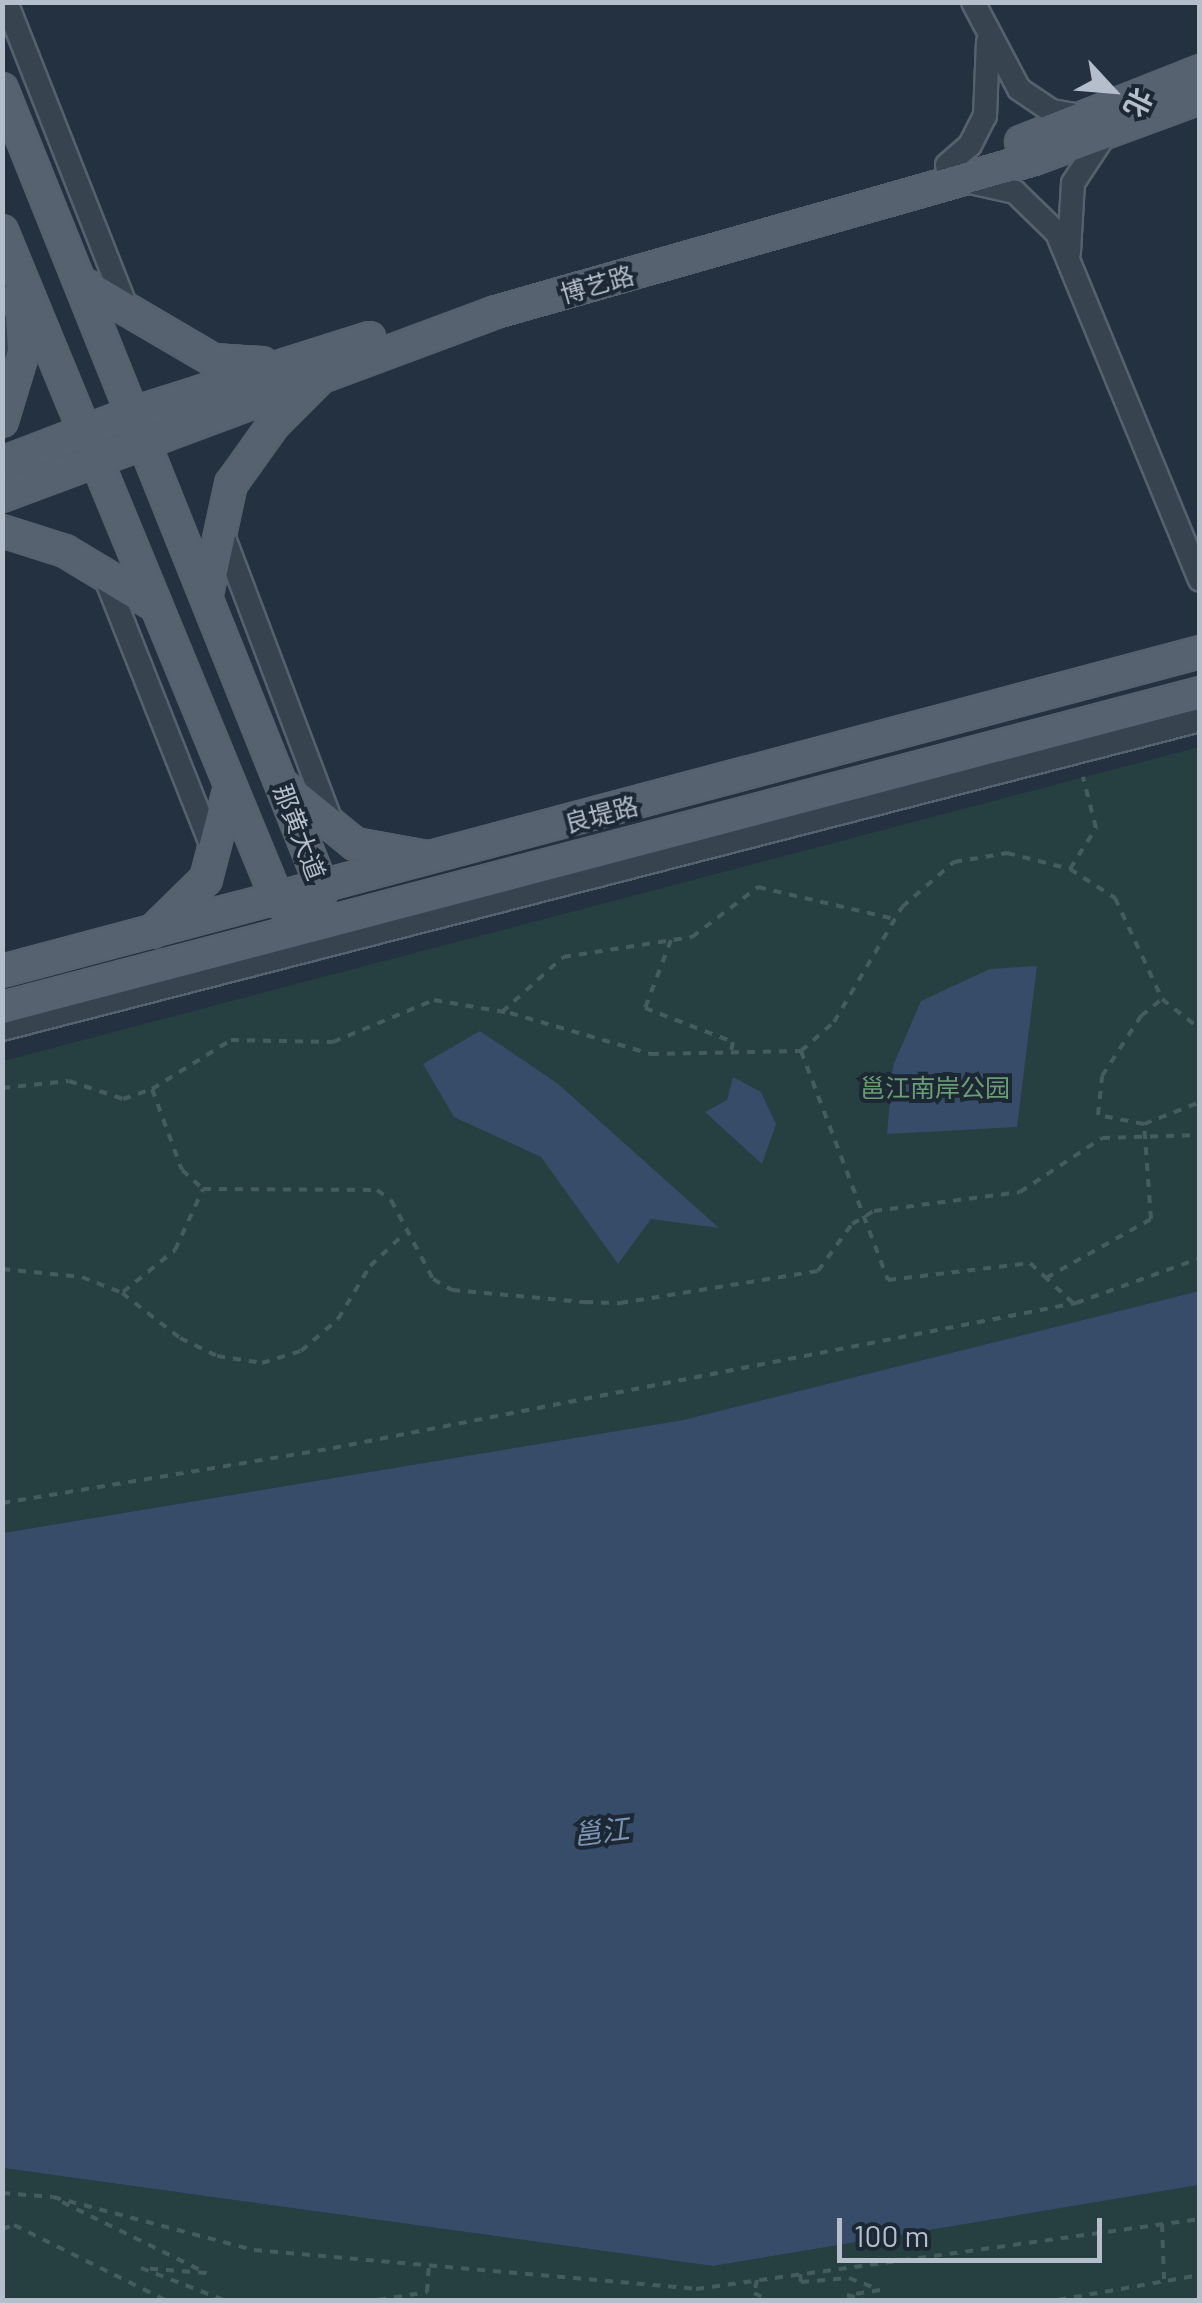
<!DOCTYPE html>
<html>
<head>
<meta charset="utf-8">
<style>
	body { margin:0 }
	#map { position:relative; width:1202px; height:2303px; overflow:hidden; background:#243140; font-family:Barlow,"Noto Sans SC",sans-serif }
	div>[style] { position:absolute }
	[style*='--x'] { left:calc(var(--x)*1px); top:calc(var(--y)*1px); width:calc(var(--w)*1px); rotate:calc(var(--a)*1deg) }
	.green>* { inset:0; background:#263f41 }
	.water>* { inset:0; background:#374c68 }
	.path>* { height:4px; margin-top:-2px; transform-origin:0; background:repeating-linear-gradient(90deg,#445c5e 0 8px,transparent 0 16px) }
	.roads { filter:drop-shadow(2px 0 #56616e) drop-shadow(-2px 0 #56616e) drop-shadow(0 2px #56616e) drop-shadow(0 -2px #56616e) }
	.minor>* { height:22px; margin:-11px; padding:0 11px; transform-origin:11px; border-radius:11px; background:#384350 }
	.major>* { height:30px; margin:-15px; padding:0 15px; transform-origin:15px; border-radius:15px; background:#566270 }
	span { translate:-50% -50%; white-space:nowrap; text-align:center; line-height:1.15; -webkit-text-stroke:8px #1d2835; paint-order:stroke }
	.street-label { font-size:25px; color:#b5becb }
	.park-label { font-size:25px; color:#6b9d75 }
	.water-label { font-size:28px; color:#7b94b3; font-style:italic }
	.frame { position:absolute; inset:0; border:5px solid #b5becb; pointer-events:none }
	.north { position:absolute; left:1062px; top:40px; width:100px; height:100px; -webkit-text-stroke:8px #1d2835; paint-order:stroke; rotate:116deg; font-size:28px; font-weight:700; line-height:40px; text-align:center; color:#b5becb }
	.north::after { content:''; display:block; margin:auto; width:35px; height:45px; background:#b5becb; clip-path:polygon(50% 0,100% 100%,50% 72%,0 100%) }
	.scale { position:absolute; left:837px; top:2218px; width:265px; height:45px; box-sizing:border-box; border:5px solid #b5becb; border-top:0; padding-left:12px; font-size:30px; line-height:35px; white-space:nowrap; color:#b5becb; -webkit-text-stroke:8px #1d2835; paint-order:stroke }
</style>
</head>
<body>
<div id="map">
	<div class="green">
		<div style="clip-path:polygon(1199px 747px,1199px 1291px,683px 1420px,3px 1533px,3px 1061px)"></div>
		<div style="clip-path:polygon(3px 2168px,713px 2266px,1199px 2185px,1199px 2300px,3px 2300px)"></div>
	</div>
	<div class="water">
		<div style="clip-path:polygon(1037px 966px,1017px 1127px,887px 1134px,893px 1066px,921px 1001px,990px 969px)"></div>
		<div style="clip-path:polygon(480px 1031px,557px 1083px,719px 1228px,651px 1219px,618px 1264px,541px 1157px,454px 1117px,423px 1064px)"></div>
		<div style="clip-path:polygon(733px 1077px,761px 1092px,776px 1124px,762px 1164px,705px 1112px,727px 1100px)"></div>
		<div style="clip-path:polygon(1199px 1291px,1199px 2185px,713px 2266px,3px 2168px,3px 1533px,683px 1420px)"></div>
	</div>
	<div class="path">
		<div style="--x:1070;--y:869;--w:49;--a:-57.6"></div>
		<div style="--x:1096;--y:828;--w:53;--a:-104.3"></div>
		<div style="--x:671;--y:940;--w:73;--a:110.9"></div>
		<div style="--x:645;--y:1008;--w:94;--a:21.1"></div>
		<div style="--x:733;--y:1042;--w:9;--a:103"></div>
		<div style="--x:502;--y:1012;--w:82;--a:-42"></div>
		<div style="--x:563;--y:957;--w:131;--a:-8.8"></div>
		<div style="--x:692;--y:937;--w:83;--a:-37.1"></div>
		<div style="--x:758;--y:887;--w:140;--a:13.2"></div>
		<div style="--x:801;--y:1051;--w:245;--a:69.2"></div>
		<div style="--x:888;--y:1280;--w:143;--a:-6.8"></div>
		<div style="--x:1030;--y:1263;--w:22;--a:43"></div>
		<div style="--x:2;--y:1088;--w:67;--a:-6"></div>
		<div style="--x:69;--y:1081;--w:57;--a:18.4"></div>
		<div style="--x:123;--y:1099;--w:31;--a:-19"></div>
		<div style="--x:152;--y:1089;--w:93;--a:-31.8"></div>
		<div style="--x:231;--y:1040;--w:102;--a:1.1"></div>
		<div style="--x:333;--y:1042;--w:109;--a:-22.6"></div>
		<div style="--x:434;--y:1000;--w:77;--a:9.7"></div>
		<div style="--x:510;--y:1013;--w:147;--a:16.2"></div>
		<div style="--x:651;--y:1054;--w:150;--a:-1.1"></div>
		<div style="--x:801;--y:1051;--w:44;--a:-41.3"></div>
		<div style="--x:834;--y:1022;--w:134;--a:-59.4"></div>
		<div style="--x:902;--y:907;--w:69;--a:-40.9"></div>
		<div style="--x:954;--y:862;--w:54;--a:-9.6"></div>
		<div style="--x:1007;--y:853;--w:65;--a:14.3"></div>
		<div style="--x:1070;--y:869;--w:54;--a:32.8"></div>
		<div style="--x:1115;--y:898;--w:111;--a:65"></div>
		<div style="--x:1162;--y:999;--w:48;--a:38.3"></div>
		<div style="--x:152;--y:1089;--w:86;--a:69.7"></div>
		<div style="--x:182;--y:1170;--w:28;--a:42"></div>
		<div style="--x:203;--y:1189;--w:174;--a:0.3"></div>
		<div style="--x:377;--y:1190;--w:17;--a:36"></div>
		<div style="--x:391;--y:1200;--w:89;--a:62"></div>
		<div style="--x:433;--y:1279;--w:22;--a:30"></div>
		<div style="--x:452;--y:1290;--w:134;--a:5.2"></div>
		<div style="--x:585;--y:1302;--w:35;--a:2"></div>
		<div style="--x:620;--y:1303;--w:201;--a:-9.2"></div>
		<div style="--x:818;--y:1271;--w:58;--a:-54.1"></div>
		<div style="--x:852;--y:1224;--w:26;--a:-31"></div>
		<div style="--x:874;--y:1211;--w:147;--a:-7.4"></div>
		<div style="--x:1020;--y:1192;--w:98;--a:-33.4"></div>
		<div style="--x:1102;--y:1138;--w:98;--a:-1.8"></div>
		<div style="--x:1144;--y:1124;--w:47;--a:-168.9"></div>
		<div style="--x:1098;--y:1115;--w:39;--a:-84"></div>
		<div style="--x:1102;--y:1076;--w:72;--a:-57"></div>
		<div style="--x:1141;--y:1016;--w:27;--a:-39"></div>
		<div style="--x:2;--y:1269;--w:80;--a:5.7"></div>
		<div style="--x:82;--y:1277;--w:43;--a:21.8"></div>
		<div style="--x:122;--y:1293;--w:73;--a:37.8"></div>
		<div style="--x:180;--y:1338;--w:41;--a:25.9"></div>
		<div style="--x:217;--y:1356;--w:46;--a:8.8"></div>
		<div style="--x:262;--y:1363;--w:41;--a:-17.1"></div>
		<div style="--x:301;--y:1351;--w:49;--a:-40.9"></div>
		<div style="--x:338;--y:1319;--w:62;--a:-58.9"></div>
		<div style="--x:370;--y:1266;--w:48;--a:-43.3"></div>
		<div style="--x:123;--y:1292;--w:67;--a:-38.9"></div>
		<div style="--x:175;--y:1250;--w:67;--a:-65.3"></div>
		<div style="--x:1073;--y:1303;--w:37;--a:-137"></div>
		<div style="--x:1046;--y:1278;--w:120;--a:-29.3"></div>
		<div style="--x:1151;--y:1219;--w:95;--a:-94.2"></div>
		<div style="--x:1144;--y:1124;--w:60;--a:-21.4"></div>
		<div style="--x:2;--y:1503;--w:336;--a:-9.4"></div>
		<div style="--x:333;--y:1448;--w:757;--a:-11.04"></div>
		<div style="--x:1076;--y:1303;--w:132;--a:-19.9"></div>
		<div style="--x:2;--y:2193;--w:51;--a:4.5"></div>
		<div style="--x:53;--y:2197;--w:208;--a:14.8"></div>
		<div style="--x:254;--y:2250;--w:444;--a:5"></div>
		<div style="--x:696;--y:2289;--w:509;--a:-7.91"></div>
		<div style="--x:62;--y:2202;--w:161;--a:26.2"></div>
		<div style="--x:206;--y:2273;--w:65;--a:-175.6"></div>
		<div style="--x:141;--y:2268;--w:89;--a:21.1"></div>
		<div style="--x:1162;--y:2224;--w:55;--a:87.9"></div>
		<div style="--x:2;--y:2229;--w:13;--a:-18"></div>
		<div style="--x:14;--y:2225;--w:169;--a:26.4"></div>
		<div style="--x:800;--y:2274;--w:8;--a:83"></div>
		<div style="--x:801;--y:2282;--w:48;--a:-4.8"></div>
		<div style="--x:849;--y:2278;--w:33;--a:21"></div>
		<div style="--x:880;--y:2290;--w:33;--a:171"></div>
		<div style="--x:847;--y:2295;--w:19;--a:16"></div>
		<div style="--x:757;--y:2280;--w:13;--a:103"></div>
		<div style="--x:754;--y:2293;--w:17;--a:25"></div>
		<div style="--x:164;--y:2300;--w:14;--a:0"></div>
		<div style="--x:378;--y:2300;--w:50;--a:-9.3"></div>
		<div style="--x:427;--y:2292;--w:29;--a:-86"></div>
		<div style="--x:1058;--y:2300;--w:144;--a:-10"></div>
	</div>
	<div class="roads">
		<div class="minor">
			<div style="--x:6;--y:2;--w:335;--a:68.5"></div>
			<div style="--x:973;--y:2;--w:98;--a:62.1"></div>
			<div style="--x:1019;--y:89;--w:40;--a:34"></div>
			<div style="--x:1052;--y:111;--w:35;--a:10"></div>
			<div style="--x:947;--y:165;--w:30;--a:-41"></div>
			<div style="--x:970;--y:145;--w:33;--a:-63"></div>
			<div style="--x:985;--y:116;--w:74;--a:-87.7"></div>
			<div style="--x:970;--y:182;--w:46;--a:12.5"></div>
			<div style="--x:1015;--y:192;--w:59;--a:44.3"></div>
			<div style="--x:1057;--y:233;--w:375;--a:67.6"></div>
			<div style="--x:1069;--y:252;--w:69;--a:-86.7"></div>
			<div style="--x:1073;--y:183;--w:56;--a:-56.6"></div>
			<div style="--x:2;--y:326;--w:42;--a:67.7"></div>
			<div style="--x:221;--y:530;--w:313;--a:69.3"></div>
			<div style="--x:104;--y:574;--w:302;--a:68.4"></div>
			<div style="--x:2;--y:1029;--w:1237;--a:-14.46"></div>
		</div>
		<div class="major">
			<div style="--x:2;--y:89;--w:862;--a:68.14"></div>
			<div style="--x:323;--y:889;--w:20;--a:114"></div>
			<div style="--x:1021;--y:142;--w:193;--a:-21.6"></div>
			<div style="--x:2;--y:231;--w:725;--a:67.61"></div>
			<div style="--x:278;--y:901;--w:20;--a:37"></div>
			<div style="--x:80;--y:282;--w:154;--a:30.4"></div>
			<div style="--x:213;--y:360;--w:49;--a:3.5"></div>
			<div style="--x:2;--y:421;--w:72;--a:-73.1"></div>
			<div style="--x:23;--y:352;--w:55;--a:-93.1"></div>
			<div style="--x:2;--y:463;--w:140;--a:-20.9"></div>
			<div style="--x:133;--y:413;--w:248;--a:-17.6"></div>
			<div style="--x:2;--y:496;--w:527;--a:-20.43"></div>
			<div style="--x:496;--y:312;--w:559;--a:-15.88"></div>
			<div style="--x:1034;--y:159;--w:177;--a:-20.2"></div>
			<div style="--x:2;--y:531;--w:66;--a:17.6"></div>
			<div style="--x:65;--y:551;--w:105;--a:31"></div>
			<div style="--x:207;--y:594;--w:113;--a:-77.7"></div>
			<div style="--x:231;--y:484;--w:74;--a:-54.4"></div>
			<div style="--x:274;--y:424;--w:62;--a:-45"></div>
			<div style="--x:285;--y:787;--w:90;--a:39.2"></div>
			<div style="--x:355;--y:844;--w:73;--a:10.2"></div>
			<div style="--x:152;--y:932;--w:76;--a:-44.5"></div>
			<div style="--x:206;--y:879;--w:95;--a:-75.4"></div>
			<div style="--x:2;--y:971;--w:1240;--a:-14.91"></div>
			<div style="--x:2;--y:1008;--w:1239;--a:-14.73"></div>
		</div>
	</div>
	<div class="street-label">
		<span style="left:597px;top:284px;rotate:-16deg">博艺路</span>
		<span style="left:601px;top:814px;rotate:-15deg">良堤路</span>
		<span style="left:300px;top:832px;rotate:69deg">那黄大道</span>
	</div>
	<div class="park-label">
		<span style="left:935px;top:1087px">邕江南岸公园</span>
	</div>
	<div class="water-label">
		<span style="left:601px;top:1831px;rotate:-7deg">邕江</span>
	</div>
	<div class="frame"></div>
	<div class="north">北</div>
	<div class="scale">100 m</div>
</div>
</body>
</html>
